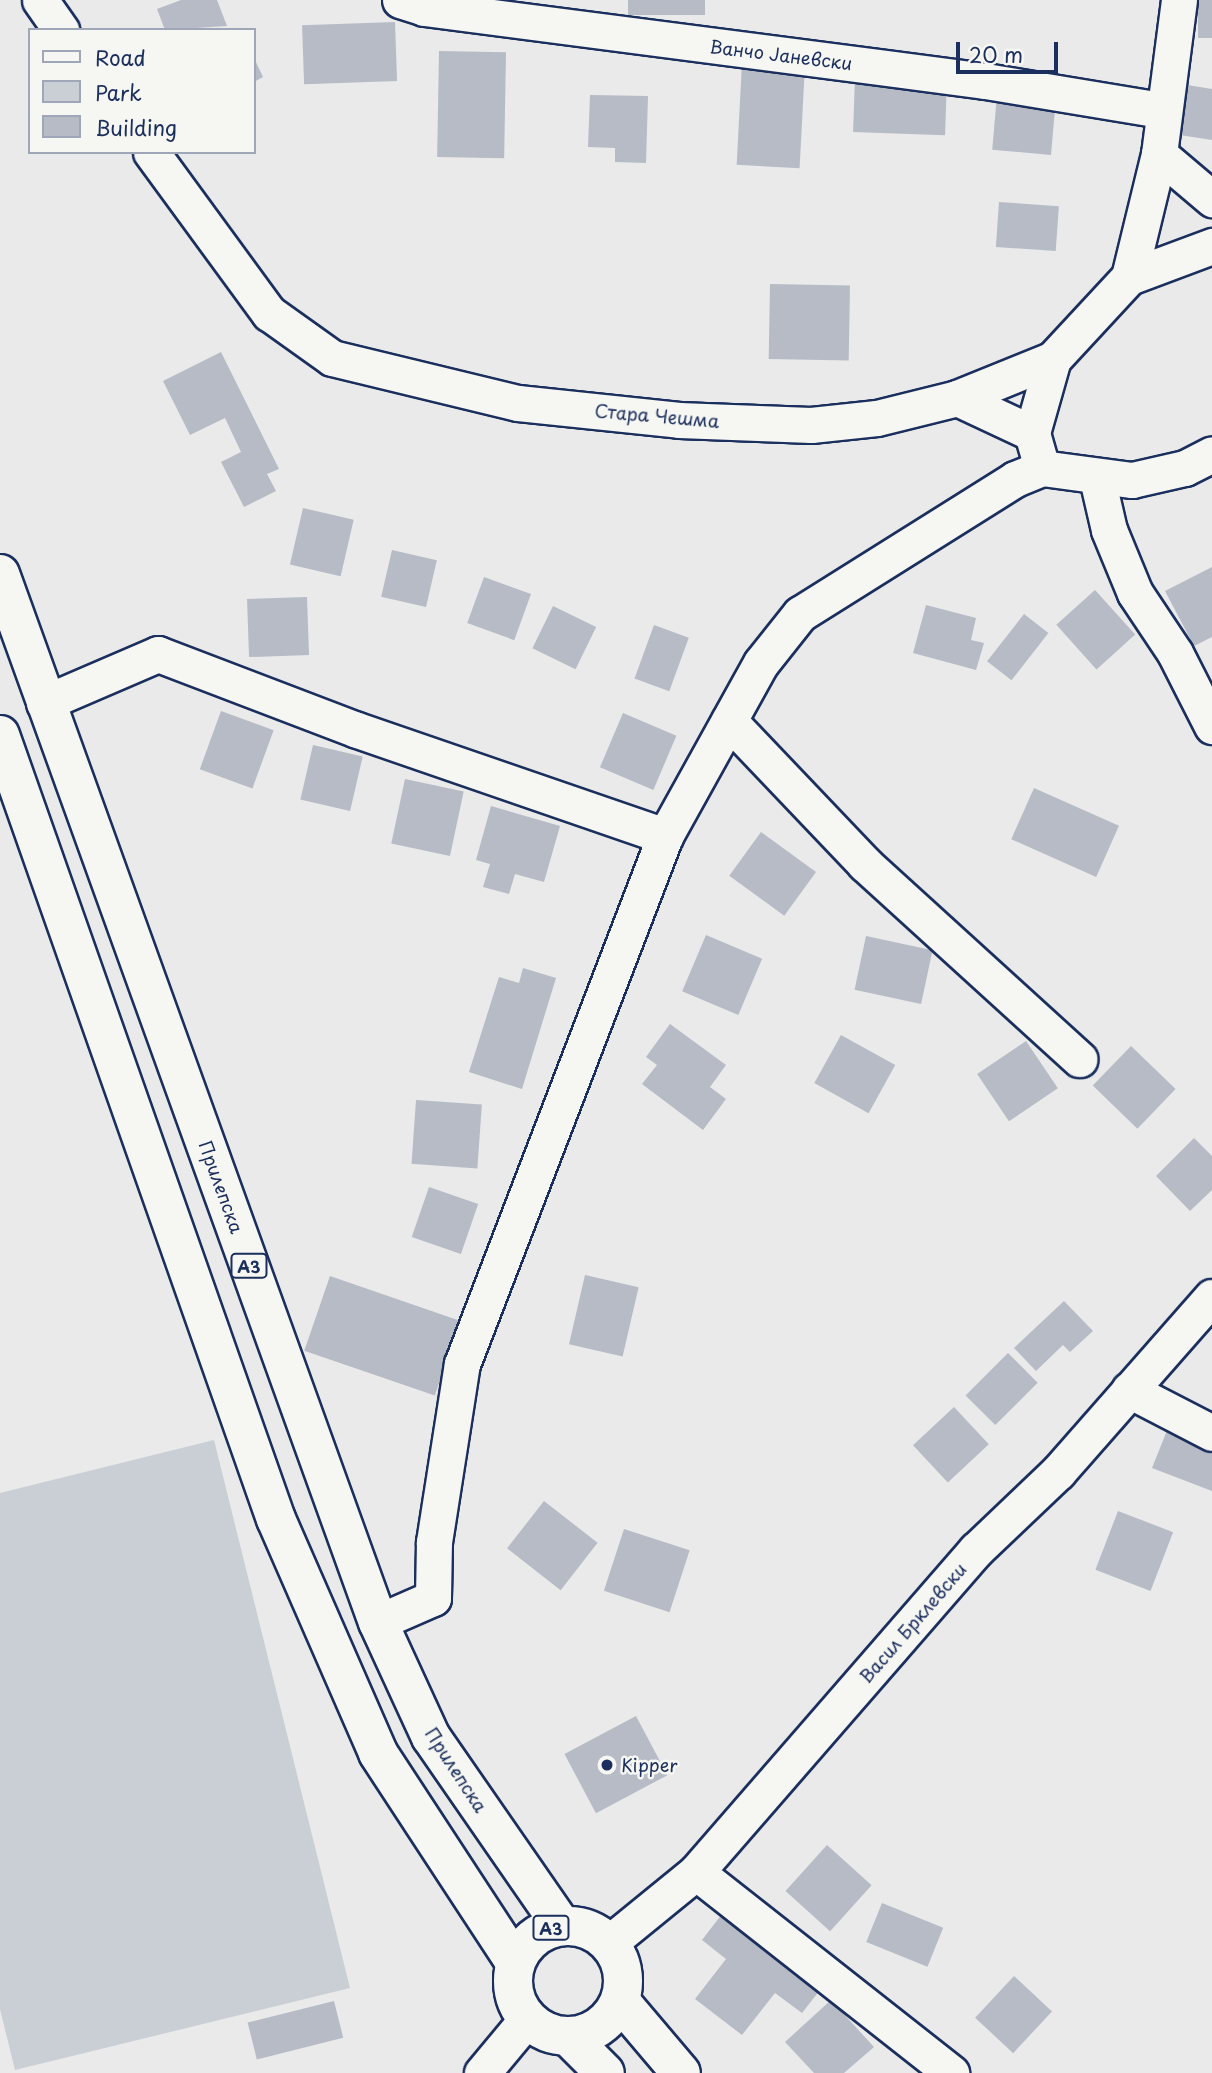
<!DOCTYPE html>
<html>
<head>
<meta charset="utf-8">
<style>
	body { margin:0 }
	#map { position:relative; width:1212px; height:2073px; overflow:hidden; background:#e9eae9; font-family:"Playpen Sans",sans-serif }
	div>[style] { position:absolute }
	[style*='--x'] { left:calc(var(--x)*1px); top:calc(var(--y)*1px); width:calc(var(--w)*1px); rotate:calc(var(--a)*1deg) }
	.green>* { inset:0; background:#caced5 }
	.building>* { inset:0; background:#b6bbc6; transform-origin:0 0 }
	.roads { filter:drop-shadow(2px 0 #1b2f5e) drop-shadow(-2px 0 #1b2f5e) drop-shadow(0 2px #1b2f5e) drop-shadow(0 -2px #1b2f5e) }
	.minor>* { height:35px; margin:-17.5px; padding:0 17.5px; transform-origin:17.5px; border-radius:17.5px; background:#f6f6f2 }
	.major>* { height:38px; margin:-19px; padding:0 19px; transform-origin:19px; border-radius:19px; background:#f6f6f2 }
	.major>.ring { margin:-19px; padding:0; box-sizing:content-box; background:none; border:38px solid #f6f6f2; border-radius:50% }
	.dots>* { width:19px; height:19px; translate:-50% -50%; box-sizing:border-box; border:4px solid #f6f6f2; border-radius:50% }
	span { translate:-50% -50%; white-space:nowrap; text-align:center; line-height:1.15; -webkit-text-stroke:5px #f6f6f2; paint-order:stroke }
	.shield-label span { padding:2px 5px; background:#f6f6f2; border:2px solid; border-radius:5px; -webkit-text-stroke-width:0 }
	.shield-label { font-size:16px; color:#1b2f5e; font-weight:700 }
	.street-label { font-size:18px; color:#1b2f5e }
	.poi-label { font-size:18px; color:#1b2f5e }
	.left { translate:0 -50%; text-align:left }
	.legend { position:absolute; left:28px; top:28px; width:228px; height:126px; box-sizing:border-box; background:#f6f6f2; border:2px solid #9ea6b7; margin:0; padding:9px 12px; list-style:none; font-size:21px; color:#1b2f5e }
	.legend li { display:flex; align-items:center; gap:14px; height:35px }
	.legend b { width:35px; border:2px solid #9ea6b7 }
	.scale { position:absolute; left:956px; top:42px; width:102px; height:32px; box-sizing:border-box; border:4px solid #1b2f5e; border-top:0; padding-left:9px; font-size:21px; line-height:24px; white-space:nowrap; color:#1b2f5e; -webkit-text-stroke:5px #f6f6f2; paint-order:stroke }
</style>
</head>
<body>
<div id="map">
	<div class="green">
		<div style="clip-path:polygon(214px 1440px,350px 1988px,15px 2070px,0 2009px,0 1493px)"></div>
	</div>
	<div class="building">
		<div style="clip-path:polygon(181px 0,217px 0,227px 26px,165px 30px,157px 9px)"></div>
		<div style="left:628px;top:0;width:77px;height:15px"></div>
		<div style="left:1198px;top:0;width:14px;height:38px"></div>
		<div style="left:395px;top:22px;width:59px;height:93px;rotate:88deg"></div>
		<div style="left:439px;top:51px;width:67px;height:106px;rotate:1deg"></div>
		<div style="clip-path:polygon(254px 58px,263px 77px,254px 82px)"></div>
		<div style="left:742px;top:63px;width:63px;height:102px;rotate:3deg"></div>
		<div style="left:855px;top:77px;width:92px;height:55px;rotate:2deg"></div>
		<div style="clip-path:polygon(1175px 83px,1212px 89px,1212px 140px,1167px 133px)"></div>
		<div style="clip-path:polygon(590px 95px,648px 96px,646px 163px,615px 162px,615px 148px,588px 147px)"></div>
		<div style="left:997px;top:95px;width:59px;height:55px;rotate:5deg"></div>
		<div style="left:999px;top:202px;width:60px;height:45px;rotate:4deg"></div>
		<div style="left:770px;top:284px;width:80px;height:75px;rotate:1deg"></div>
		<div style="clip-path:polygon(221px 352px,279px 469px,267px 474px,276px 491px,244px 507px,221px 462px,241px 452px,225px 418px,190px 435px,163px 381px)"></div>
		<div style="left:303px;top:508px;width:52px;height:58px;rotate:13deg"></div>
		<div style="left:392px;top:550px;width:46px;height:48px;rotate:13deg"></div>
		<div style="clip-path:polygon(1212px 567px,1212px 637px,1194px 646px,1165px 591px)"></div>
		<div style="left:484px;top:577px;width:50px;height:49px;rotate:20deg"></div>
		<div style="left:1095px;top:590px;width:60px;height:52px;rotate:48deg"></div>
		<div style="left:307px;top:597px;width:58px;height:60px;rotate:88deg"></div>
		<div style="clip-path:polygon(926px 605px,976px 618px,971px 640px,984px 643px,976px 670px,913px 653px)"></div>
		<div style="left:553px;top:606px;width:48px;height:47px;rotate:26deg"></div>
		<div style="left:1024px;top:614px;width:31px;height:60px;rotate:38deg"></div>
		<div style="left:654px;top:625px;width:37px;height:57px;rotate:20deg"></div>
		<div style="left:221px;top:711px;width:56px;height:62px;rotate:20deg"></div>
		<div style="left:623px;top:713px;width:58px;height:59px;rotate:23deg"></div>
		<div style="left:313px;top:745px;width:51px;height:56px;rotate:13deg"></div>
		<div style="left:405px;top:779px;width:60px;height:66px;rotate:12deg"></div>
		<div style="left:1034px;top:788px;width:93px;height:56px;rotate:24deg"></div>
		<div style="clip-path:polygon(491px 806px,560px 826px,544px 882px,515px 874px,509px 894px,483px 887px,490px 864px,476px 860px)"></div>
		<div style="left:761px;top:832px;width:68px;height:54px;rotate:36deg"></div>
		<div style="left:706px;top:935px;width:61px;height:61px;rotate:23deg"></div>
		<div style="left:866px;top:936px;width:68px;height:55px;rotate:12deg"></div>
		<div style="clip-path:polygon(523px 968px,556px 978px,522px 1089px,469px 1072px,499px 977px,519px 983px)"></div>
		<div style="clip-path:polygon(670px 1024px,726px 1065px,710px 1087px,726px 1099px,703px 1130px,642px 1084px,657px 1065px,646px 1057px)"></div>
		<div style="left:841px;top:1035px;width:62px;height:55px;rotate:29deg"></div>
		<div style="left:1026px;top:1041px;width:57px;height:59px;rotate:56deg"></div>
		<div style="left:1131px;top:1046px;width:62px;height:55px;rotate:44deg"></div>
		<div style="left:416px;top:1100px;width:66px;height:64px;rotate:4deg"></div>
		<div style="clip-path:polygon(1194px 1138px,1212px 1156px,1212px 1190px,1190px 1211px,1156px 1176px)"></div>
		<div style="left:429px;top:1187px;width:52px;height:53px;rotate:19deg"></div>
		<div style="left:585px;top:1275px;width:55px;height:71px;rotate:13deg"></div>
		<div style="left:330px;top:1276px;width:138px;height:79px;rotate:19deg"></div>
		<div style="clip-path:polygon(1064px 1301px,1093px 1331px,1070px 1352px,1063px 1345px,1036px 1371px,1014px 1348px)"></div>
		<div style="left:1008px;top:1353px;width:42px;height:60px;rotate:45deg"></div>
		<div style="left:954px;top:1407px;width:51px;height:56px;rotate:47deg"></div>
		<div style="clip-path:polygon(1168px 1428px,1212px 1444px,1212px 1491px,1152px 1468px)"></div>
		<div style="left:544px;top:1501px;width:68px;height:60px;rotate:38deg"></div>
		<div style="left:1118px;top:1511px;width:59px;height:63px;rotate:21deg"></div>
		<div style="left:624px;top:1529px;width:69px;height:65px;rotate:18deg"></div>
		<div style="left:636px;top:1716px;width:67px;height:81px;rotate:62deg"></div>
		<div style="left:827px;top:1845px;width:60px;height:62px;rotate:42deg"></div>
		<div style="left:882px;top:1903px;width:66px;height:42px;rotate:22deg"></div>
		<div style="clip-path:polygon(722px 1914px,820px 1990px,802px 2013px,775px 1993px,742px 2035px,695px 1999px,726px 1959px,702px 1940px)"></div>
		<div style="left:1014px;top:1976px;width:52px;height:57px;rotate:43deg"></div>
		<div style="clip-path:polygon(831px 2000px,874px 2047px,844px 2073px,814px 2073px,785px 2042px)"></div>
		<div style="left:334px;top:2001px;width:38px;height:89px;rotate:76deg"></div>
	</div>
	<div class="roads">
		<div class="minor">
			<div style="--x:40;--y:0;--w:37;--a:55"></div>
			<div style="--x:400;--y:0;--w:25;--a:18"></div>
			<div style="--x:424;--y:8;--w:567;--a:7.4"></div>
			<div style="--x:986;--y:81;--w:178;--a:9.4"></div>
			<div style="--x:151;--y:152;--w:200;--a:53.8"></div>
			<div style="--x:269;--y:313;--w:77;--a:35.5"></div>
			<div style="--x:332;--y:358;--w:191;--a:13.6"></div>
			<div style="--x:518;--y:403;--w:162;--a:6"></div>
			<div style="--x:679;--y:420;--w:132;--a:2.2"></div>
			<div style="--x:811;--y:425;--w:66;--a:-6.1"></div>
			<div style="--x:877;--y:418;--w:82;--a:-14"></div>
			<div style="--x:957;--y:398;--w:104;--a:-22.1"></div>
			<div style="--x:1053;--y:359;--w:112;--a:-47.2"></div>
			<div style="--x:1129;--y:277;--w:89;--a:-20.5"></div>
			<div style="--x:1159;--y:154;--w:70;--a:40.3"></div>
			<div style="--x:1129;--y:277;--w:127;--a:-76.3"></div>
			<div style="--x:1159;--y:154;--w:155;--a:-82.6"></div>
			<div style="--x:957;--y:398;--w:83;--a:25"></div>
			<div style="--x:1042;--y:468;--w:36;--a:-106"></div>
			<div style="--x:1032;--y:433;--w:77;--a:-74.2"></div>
			<div style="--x:1097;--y:478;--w:53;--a:77"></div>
			<div style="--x:1109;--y:530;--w:68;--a:67.6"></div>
			<div style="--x:1135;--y:593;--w:72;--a:56.3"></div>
			<div style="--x:1175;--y:653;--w:82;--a:63.1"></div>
			<div style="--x:44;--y:703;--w:124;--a:-23.3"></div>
			<div style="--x:158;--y:654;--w:213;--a:20.9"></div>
			<div style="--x:357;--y:730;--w:326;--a:19"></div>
			<div style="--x:729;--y:721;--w:197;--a:46.4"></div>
			<div style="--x:865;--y:864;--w:290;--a:42.3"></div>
			<div style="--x:1129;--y:1390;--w:93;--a:27.4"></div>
			<div style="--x:378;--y:1622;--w:60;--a:-23.6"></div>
			<div style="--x:433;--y:1598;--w:56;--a:-89"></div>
			<div style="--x:434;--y:1542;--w:180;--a:-81.1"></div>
			<div style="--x:462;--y:1364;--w:566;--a:-68.97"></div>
			<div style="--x:665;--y:836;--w:198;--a:-61"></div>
			<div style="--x:761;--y:663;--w:63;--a:-51.5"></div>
			<div style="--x:800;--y:614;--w:254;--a:-32.1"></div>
			<div style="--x:1015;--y:479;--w:29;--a:-22"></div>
			<div style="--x:1042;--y:468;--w:91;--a:7.6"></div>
			<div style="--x:1132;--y:480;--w:54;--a:-12.8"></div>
			<div style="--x:1185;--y:468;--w:30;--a:-27"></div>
			<div style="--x:696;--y:1872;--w:325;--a:38.2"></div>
			<div style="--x:609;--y:1943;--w:112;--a:-39.2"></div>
			<div style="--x:696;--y:1872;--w:427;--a:-49"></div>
			<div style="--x:976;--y:1550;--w:113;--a:-43.6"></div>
			<div style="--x:1058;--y:1472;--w:233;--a:-48.7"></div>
			<div style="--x:482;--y:2073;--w:70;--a:-50.2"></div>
		</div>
		<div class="major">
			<div style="--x:0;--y:574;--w:1114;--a:70.17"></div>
			<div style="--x:378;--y:1622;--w:127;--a:65.3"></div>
			<div style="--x:431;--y:1737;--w:230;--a:55.3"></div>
			<div style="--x:0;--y:735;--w:831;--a:70.61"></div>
			<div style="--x:276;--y:1519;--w:255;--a:66.4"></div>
			<div style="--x:378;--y:1753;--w:250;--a:56.8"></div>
			<div class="ring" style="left:513px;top:1926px;width:72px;height:72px"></div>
			<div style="--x:620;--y:2001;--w:94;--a:49.7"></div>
			<div style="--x:568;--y:2036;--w:52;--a:45"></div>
		</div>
	</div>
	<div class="dots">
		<div style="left:607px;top:1765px;background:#1b2f5e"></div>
	</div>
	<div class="shield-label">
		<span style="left:249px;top:1266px">A3</span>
		<span style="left:551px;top:1928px">A3</span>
	</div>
	<div class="street-label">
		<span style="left:781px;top:55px;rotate:7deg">Ванчо Јаневски</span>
		<span style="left:657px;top:416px;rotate:5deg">Стара Чешма</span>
		<span style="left:221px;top:1187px;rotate:70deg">Прилепска</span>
		<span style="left:913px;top:1623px;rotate:-49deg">Васил Брклевски</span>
		<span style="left:456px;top:1770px;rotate:57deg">Прилепска</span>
	</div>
	<div class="poi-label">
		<span class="left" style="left:621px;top:1765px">Kipper</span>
	</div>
	<ul class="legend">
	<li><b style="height:9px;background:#f6f6f2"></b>Road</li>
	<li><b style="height:19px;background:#caced5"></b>Park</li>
	<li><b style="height:19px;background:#b6bbc6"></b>Building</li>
	</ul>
	<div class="scale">20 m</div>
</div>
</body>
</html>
